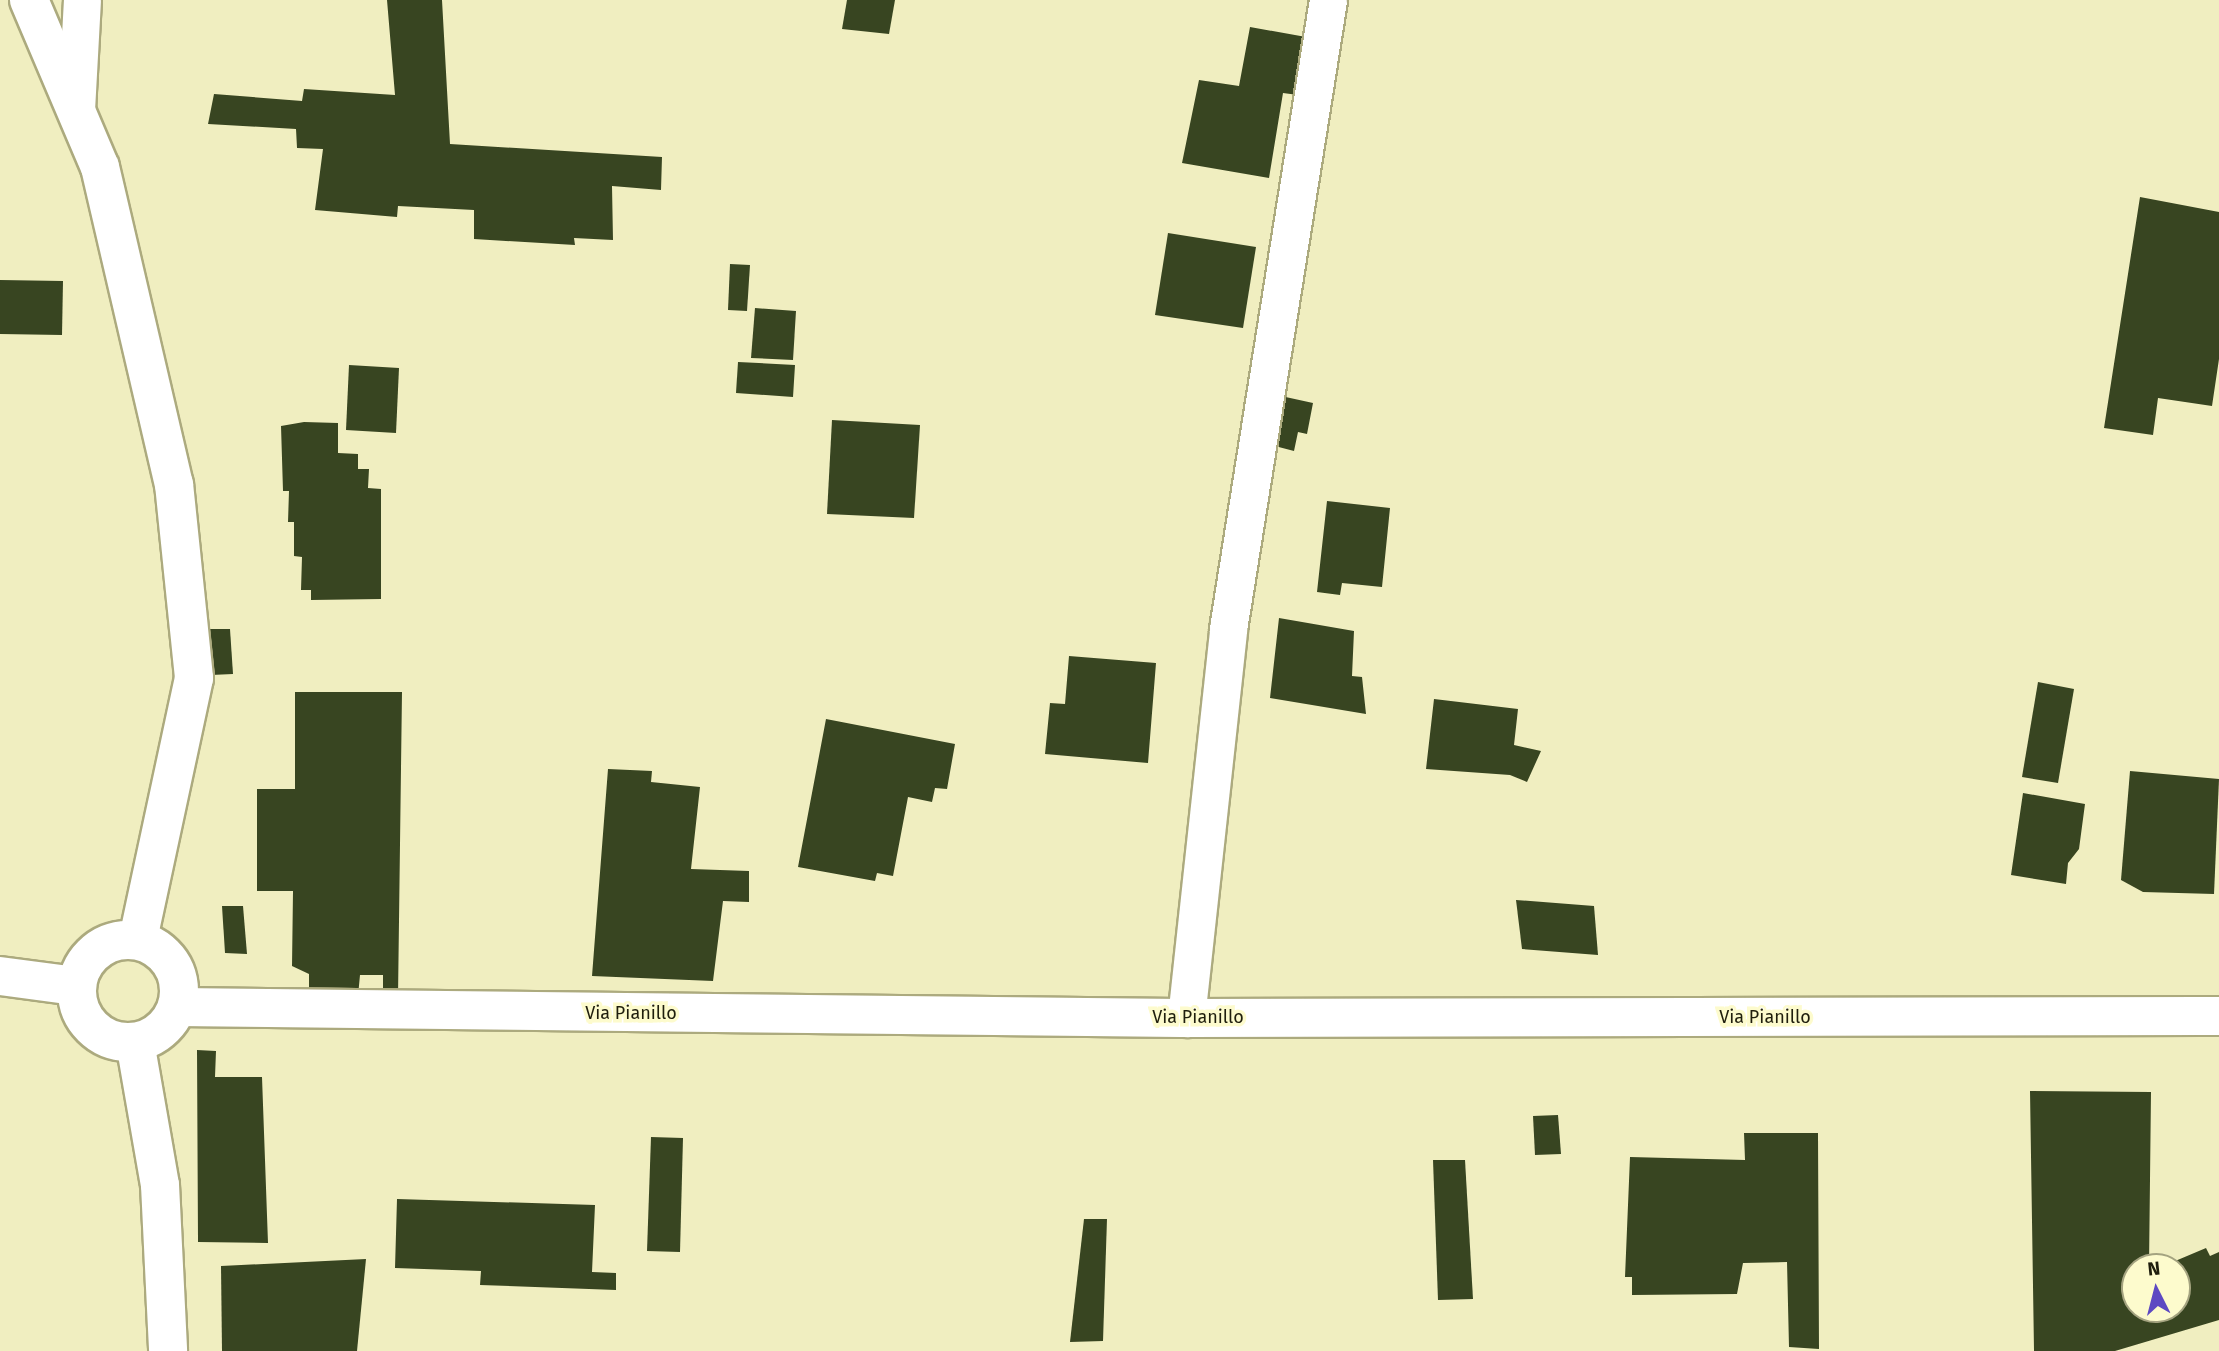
<!DOCTYPE html>
<style>
body{margin:0}
#map{position:relative;width:2219px;height:1351px;overflow:hidden;background:#f0eec0;font-family:"Fira Sans",sans-serif}
div>[style]{position:absolute}
.building>*{inset:0;background:#384521}
.roads{filter:drop-shadow(2px 0 #acaa7e) drop-shadow(-2px 0 #acaa7e) drop-shadow(0 2px #acaa7e) drop-shadow(0 -2px #acaa7e)}
.street>*{height:37px;margin:-18.5px;padding:0 18.5px;transform-origin:18.5px;border-radius:18.5px;background:#fff}
.secondary>*{height:38px;margin:-19px;padding:0 19px;transform-origin:19px;border-radius:19px;background:#fff}
.secondary>.ring{margin:-19px;padding:0;box-sizing:content-box;background:none;border:38px solid #fff;border-radius:50%}
span{translate:-50% -50%;white-space:nowrap;text-align:center;line-height:1.15;-webkit-text-stroke:7px #fdfbcd;paint-order:stroke}
.street-label{font-size:18px;color:#1f1e0d}
.north{position:absolute;left:2121px;top:1253px;width:70px;height:70px;box-sizing:border-box;background:#fdfbcd;border:2px solid #a4a380;border-radius:50%;rotate:354deg;font-size:19px;font-weight:700;line-height:28px;text-align:center;color:#1f1e0d}
.north::after{content:'';display:block;margin:auto;width:24px;height:32px;background:#5d49c2;clip-path:polygon(50% 0,100% 100%,50% 72%,0 100%)}
</style>
<div id="map">
<div class="building">
<div style="clip-path:polygon(387px 0,442px 0,450px 144px,662px 157px,661px 190px,612px 186px,613px 240px,574px 238px,575px 245px,474px 239px,474px 210px,398px 206px,397px 217px,315px 210px,323px 149px,297px 148px,296px 129px,208px 124px,214px 94px,302px 101px,304px 89px,395px 95px)"></div>
<div style="clip-path:polygon(847px 0,895px 0,889px 34px,842px 29px)"></div>
<div style="clip-path:polygon(1250px 27px,1306px 37px,1298px 95px,1283px 93px,1269px 178px,1182px 163px,1199px 80px,1239px 86px)"></div>
<div style="clip-path:polygon(2140px 197px,2219px 212px,2219px 359px,2212px 406px,2158px 398px,2153px 435px,2104px 428px)"></div>
<div style="clip-path:polygon(1168px 233px,1256px 247px,1243px 328px,1155px 315px)"></div>
<div style="clip-path:polygon(730px 264px,750px 265px,747px 311px,728px 310px)"></div>
<div style="clip-path:polygon(0 280px,63px 281px,62px 335px,0 334px)"></div>
<div style="clip-path:polygon(755px 308px,796px 311px,793px 360px,751px 358px)"></div>
<div style="clip-path:polygon(738px 362px,795px 365px,793px 397px,736px 393px)"></div>
<div style="clip-path:polygon(349px 365px,399px 368px,396px 433px,346px 430px)"></div>
<div style="clip-path:polygon(1281px 396px,1313px 403px,1307px 434px,1298px 432px,1294px 451px,1271px 445px)"></div>
<div style="clip-path:polygon(832px 420px,920px 425px,914px 518px,827px 514px)"></div>
<div style="clip-path:polygon(304px 422px,338px 423px,338px 453px,358px 454px,358px 469px,369px 469px,368px 488px,381px 489px,381px 599px,311px 600px,311px 590px,301px 590px,302px 557px,294px 556px,294px 522px,288px 522px,289px 491px,283px 491px,281px 426px)"></div>
<div style="clip-path:polygon(1327px 501px,1390px 508px,1382px 587px,1342px 583px,1340px 595px,1317px 592px)"></div>
<div style="clip-path:polygon(1279px 618px,1354px 631px,1352px 676px,1362px 677px,1366px 714px,1270px 698px)"></div>
<div style="clip-path:polygon(209px 629px,230px 629px,233px 674px,211px 675px)"></div>
<div style="clip-path:polygon(1069px 656px,1156px 663px,1148px 763px,1045px 754px,1050px 703px,1065px 704px)"></div>
<div style="clip-path:polygon(2038px 682px,2074px 689px,2058px 783px,2022px 777px)"></div>
<div style="clip-path:polygon(295px 692px,402px 692px,398px 997px,383px 999px,383px 975px,360px 975px,358px 996px,309px 995px,309px 974px,292px 966px,293px 891px,257px 891px,257px 789px,295px 789px)"></div>
<div style="clip-path:polygon(1434px 699px,1518px 709px,1514px 745px,1541px 751px,1527px 782px,1510px 775px,1426px 769px)"></div>
<div style="clip-path:polygon(826px 719px,955px 744px,947px 789px,935px 788px,932px 802px,908px 797px,893px 876px,877px 873px,875px 881px,798px 867px)"></div>
<div style="clip-path:polygon(608px 769px,652px 771px,651px 782px,700px 787px,691px 869px,749px 871px,749px 902px,723px 901px,713px 981px,592px 976px)"></div>
<div style="clip-path:polygon(2130px 771px,2219px 779px,2214px 894px,2143px 892px,2121px 880px)"></div>
<div style="clip-path:polygon(2023px 793px,2085px 804px,2079px 849px,2068px 863px,2066px 884px,2011px 875px)"></div>
<div style="clip-path:polygon(1516px 900px,1594px 906px,1598px 955px,1522px 949px)"></div>
<div style="clip-path:polygon(222px 906px,243px 906px,247px 954px,225px 953px)"></div>
<div style="clip-path:polygon(197px 1050px,216px 1051px,215px 1077px,262px 1077px,268px 1243px,198px 1242px)"></div>
<div style="clip-path:polygon(2030px 1091px,2151px 1092px,2149px 1267px,2135px 1267px,2135px 1309px,2177px 1309px,2177px 1267px,2161px 1267px,2206px 1248px,2210px 1256px,2219px 1252px,2219px 1320px,2115px 1351px,2034px 1351px)"></div>
<div style="clip-path:polygon(1558px 1115px,1561px 1154px,1535px 1155px,1533px 1116px)"></div>
<div style="clip-path:polygon(1744px 1133px,1818px 1133px,1819px 1349px,1789px 1347px,1787px 1262px,1743px 1263px,1737px 1294px,1632px 1295px,1632px 1277px,1625px 1277px,1630px 1157px,1745px 1160px)"></div>
<div style="clip-path:polygon(651px 1137px,683px 1138px,680px 1252px,647px 1251px)"></div>
<div style="clip-path:polygon(1433px 1160px,1465px 1160px,1473px 1299px,1438px 1300px)"></div>
<div style="clip-path:polygon(397px 1199px,595px 1205px,592px 1272px,616px 1273px,616px 1290px,480px 1285px,481px 1271px,395px 1268px)"></div>
<div style="clip-path:polygon(1084px 1219px,1107px 1219px,1103px 1341px,1070px 1342px)"></div>
<div style="clip-path:polygon(366px 1259px,357px 1351px,222px 1351px,221px 1266px)"></div>
</div>
<div class="roads">
<div class="street">
<div style="left:76px;top:110px;width:110px;rotate:-86.9deg"></div>
<div style="left:1186px;top:1018px;width:391px;rotate:-83.8deg"></div>
<div style="left:1228px;top:629px;width:637px;rotate:-80.97deg"></div>
</div>
<div class="secondary">
<div style="left:29px;top:0;width:181px;rotate:67deg"></div>
<div style="left:100px;top:167px;width:326px;rotate:76.9deg"></div>
<div style="left:174px;top:484px;width:195px;rotate:84.1deg"></div>
<div style="left:194px;top:678px;width:268px;rotate:102.1deg"></div>
<div class="ring" style="left:77px;top:940px;width:64px;height:64px"></div>
<div style="left:0;top:976px;width:77px;rotate:7.5deg"></div>
<div style="left:178px;top:1007px;width:1008px;rotate:0.63deg"></div>
<div style="left:1186px;top:1018px;width:1033px;rotate:-0.11deg"></div>
<div style="left:135px;top:1042px;width:145px;rotate:80.1deg"></div>
<div style="left:160px;top:1185px;width:166px;rotate:87.2deg"></div>
</div>
</div>
<div class="street-label">
<span style="left:631px;top:1013px">Via Pianillo</span>
<span style="left:1198px;top:1017px">Via Pianillo</span>
<span style="left:1765px;top:1017px">Via Pianillo</span>
</div>
<div class="north">N</div>
</div>
